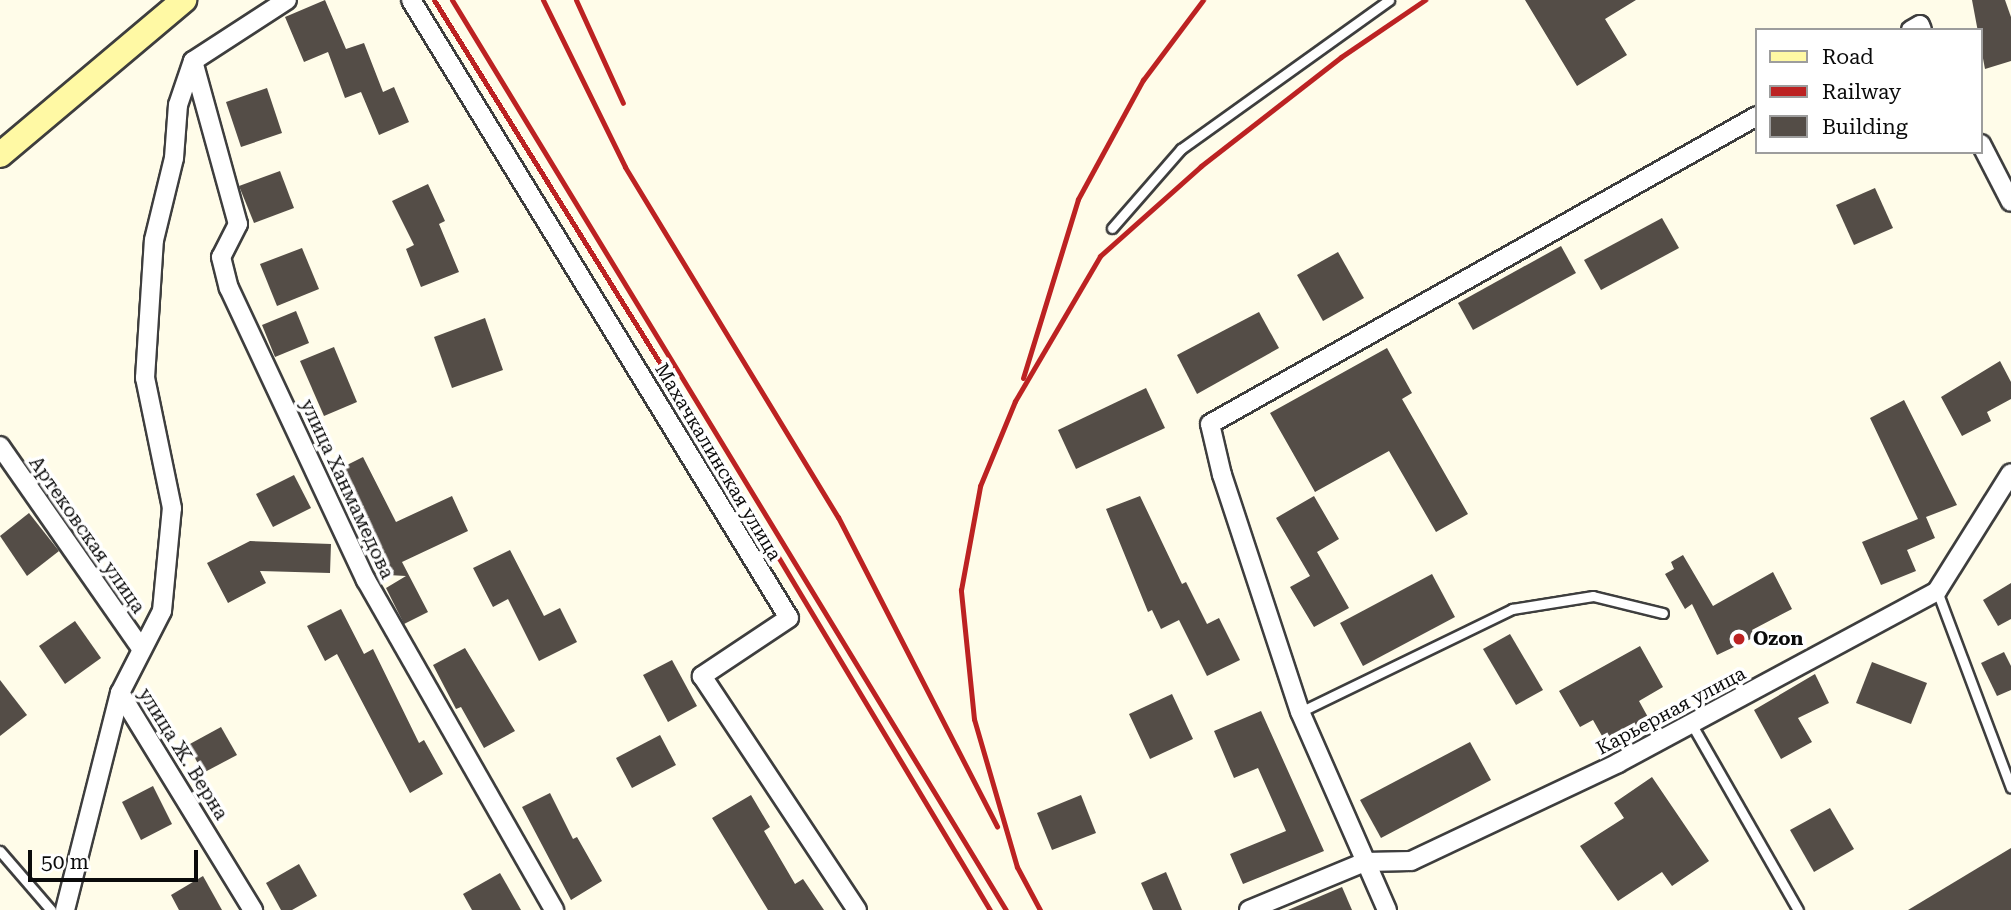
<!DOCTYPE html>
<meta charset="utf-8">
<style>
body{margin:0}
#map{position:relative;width:2011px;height:910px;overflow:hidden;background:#fffce9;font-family:"Roboto Serif",serif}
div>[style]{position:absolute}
.building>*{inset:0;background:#544d47}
.roads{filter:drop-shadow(2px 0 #3e3e3e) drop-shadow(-2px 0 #3e3e3e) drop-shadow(0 2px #3e3e3e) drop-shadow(0 -2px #3e3e3e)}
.lane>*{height:9px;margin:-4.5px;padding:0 4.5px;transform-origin:4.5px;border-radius:4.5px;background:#fff}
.street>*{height:18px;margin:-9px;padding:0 9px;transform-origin:9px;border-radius:9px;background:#fff}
.secondary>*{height:24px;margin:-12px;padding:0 12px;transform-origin:12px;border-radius:12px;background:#fff9a4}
.rail>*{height:5px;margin:-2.5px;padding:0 2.5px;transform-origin:2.5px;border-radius:2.5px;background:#bc2222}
.dots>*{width:19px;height:19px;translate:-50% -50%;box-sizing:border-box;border:4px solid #fff;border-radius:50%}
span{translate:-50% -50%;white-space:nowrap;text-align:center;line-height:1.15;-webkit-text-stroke:7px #fff;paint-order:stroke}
.street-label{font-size:19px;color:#0b0b0b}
.poi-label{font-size:19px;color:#0b0b0b;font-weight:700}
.left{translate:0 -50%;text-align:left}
.legend{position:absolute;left:1755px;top:28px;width:228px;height:126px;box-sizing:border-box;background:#fff;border:2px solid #9d9d9d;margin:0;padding:9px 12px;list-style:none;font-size:21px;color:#0b0b0b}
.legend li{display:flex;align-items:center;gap:14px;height:35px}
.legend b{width:35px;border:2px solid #9d9d9d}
.scale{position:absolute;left:28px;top:850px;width:170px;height:32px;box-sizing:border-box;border:4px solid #0b0b0b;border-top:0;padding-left:9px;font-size:21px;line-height:24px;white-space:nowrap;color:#0b0b0b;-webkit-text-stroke:5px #fff;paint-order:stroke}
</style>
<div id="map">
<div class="building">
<div style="clip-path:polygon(325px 0,346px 49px,364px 43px,383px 92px,394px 87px,409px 122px,379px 135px,361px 92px,345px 98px,328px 52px,304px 62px,285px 17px)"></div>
<div style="clip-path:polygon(1525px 0,1636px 0,1605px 19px,1627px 55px,1577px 86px)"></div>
<div style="clip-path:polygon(1972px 0,2005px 0,2011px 17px,2011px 61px,1985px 69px)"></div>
<div style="clip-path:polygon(267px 88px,282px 133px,241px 147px,226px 102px)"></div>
<div style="clip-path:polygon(280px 171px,294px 208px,254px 223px,239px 186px)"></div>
<div style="clip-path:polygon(428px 184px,445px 221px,439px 224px,459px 272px,421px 287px,406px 249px,414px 245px,392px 201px)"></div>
<div style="clip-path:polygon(1875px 188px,1893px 228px,1854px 245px,1836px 205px)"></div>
<div style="clip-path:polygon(1662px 218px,1679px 248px,1601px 290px,1584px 260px)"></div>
<div style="clip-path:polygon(1561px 246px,1576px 273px,1473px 330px,1458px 303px)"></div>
<div style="clip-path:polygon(302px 248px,319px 289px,277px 306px,260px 264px)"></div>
<div style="clip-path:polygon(1338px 252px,1364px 298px,1323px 321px,1297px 275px)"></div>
<div style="clip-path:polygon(296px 311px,309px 343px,275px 357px,262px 325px)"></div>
<div style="clip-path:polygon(1259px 312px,1279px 348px,1197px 394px,1177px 355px)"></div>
<div style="clip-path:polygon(485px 318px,503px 370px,452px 388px,434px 337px)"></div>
<div style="clip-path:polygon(334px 347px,357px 402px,324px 416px,300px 361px)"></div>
<div style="clip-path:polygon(1387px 348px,1412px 393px,1402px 399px,1468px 514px,1436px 532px,1389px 451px,1315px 492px,1270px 413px)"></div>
<div style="clip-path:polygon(2000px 361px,2011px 382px,2011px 399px,1987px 412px,1991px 421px,1962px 436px,1941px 397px)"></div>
<div style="clip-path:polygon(1146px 388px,1165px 428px,1076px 469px,1058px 430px)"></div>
<div style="clip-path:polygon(1904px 400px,1957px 505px,1926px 517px,1935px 538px,1907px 550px,1916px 571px,1881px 585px,1862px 542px,1918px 519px,1870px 418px)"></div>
<div style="clip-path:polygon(363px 457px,396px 522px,452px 496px,468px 531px,402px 562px,428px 612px,404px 624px,386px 588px,406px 576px,388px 575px,333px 472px)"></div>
<div style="clip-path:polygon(294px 475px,311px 508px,273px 527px,256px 494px)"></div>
<div style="clip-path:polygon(1140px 496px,1182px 584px,1186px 582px,1207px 624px,1219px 618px,1240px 660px,1207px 676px,1179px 620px,1161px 629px,1152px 610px,1148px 612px,1106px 509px)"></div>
<div style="clip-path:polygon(1314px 496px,1339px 539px,1317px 552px,1349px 608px,1314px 627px,1290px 587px,1310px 576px,1276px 518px)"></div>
<div style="clip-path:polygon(29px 513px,59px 551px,27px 576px,0 536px)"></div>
<div style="clip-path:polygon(250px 541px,331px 544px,330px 573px,260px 571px,266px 583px,228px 603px,207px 563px)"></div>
<div style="clip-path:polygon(510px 550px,544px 616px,560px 608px,577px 642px,539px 661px,508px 599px,493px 607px,473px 568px)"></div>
<div style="clip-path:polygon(1683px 555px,1713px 606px,1773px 572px,1792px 609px,1752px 630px,1755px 637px,1717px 655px,1692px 604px,1685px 609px,1665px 574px,1674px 569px,1671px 562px)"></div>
<div style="clip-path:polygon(1432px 574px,1455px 617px,1363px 666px,1340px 623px)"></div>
<div style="clip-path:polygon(2011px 583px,2011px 619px,1998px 626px,1983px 600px)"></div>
<div style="clip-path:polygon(341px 609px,364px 654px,373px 649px,419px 743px,424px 740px,443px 774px,410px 793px,337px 654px,325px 661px,307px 626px)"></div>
<div style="clip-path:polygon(75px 621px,101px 658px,65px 684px,39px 646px)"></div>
<div style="clip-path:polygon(1510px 634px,1543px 690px,1516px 705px,1483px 649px)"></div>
<div style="clip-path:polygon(1640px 646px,1663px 687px,1639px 701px,1649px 719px,1606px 743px,1593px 720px,1580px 727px,1559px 691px)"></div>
<div style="clip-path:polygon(465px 648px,515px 731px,484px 748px,461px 707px,456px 709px,433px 665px)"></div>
<div style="clip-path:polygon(2004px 652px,2011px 666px,2011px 690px,1997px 696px,1981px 663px)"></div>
<div style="clip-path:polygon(672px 660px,697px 706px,668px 722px,643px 675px)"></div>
<div style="clip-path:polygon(1872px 662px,1927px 683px,1911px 724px,1856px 703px)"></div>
<div style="clip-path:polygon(1815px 674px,1829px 703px,1798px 718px,1812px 742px,1781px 759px,1754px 710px)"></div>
<div style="clip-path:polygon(0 680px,27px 715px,0 736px)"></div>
<div style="clip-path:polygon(1172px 694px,1193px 739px,1150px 759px,1129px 714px)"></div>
<div style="clip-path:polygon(1261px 711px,1324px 851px,1243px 884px,1230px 854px,1286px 831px,1258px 768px,1234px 778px,1214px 731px)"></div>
<div style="clip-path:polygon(221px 727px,237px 755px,203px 773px,188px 745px)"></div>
<div style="clip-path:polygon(660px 735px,676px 765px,632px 788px,616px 758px)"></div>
<div style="clip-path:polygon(1470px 742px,1491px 780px,1381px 838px,1360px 800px)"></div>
<div style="clip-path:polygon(1652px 777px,1709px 861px,1672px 886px,1662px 872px,1618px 901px,1580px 846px,1624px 818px,1614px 803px)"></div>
<div style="clip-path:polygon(153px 786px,172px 824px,141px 840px,122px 802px)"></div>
<div style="clip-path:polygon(550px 793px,573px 839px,577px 837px,602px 881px,571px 900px,522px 807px)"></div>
<div style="clip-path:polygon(751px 795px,770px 827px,764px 831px,795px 884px,803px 879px,824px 910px,768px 910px,712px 818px)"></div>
<div style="clip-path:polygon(1081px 795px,1096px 833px,1052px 850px,1037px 813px)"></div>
<div style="clip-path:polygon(1830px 808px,1854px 849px,1814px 872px,1790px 830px)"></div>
<div style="clip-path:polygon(2011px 848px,2011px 910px,1908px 910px)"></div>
<div style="clip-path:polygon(299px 864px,317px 896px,292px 910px,281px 910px,266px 883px)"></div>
<div style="clip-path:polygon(1166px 872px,1182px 910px,1153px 910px,1141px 883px)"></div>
<div style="clip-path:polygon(500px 873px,521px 910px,472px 910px,463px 894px)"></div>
<div style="clip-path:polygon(203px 876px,222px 910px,179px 910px,171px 895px)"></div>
<div style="clip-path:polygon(1342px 887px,1352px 910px,1288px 910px)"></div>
</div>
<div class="roads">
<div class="lane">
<div style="left:1112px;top:228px;width:105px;rotate:-48.9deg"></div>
<div style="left:1181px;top:149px;width:256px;rotate:-35.6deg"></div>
<div style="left:1937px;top:591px;width:210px;rotate:69.4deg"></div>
<div style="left:1300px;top:712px;width:236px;rotate:-25.9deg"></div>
<div style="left:1512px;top:609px;width:82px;rotate:-9.1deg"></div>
<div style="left:1593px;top:596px;width:72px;rotate:13.7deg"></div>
<div style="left:1692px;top:725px;width:213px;rotate:60.2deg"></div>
<div style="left:0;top:851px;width:78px;rotate:49.2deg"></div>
</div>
<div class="street">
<div style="left:411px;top:0;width:724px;rotate:58.55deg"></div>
<div style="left:789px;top:618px;width:105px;rotate:146.3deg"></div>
<div style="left:702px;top:676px;width:281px;rotate:56.5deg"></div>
<div style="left:1911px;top:30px;width:10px;rotate:-29deg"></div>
<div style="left:1920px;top:25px;width:5px;rotate:68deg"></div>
<div style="left:193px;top:61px;width:169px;rotate:74.6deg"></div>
<div style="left:238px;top:224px;width:37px;rotate:117deg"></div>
<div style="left:221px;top:257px;width:32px;rotate:76deg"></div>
<div style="left:229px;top:288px;width:323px;rotate:64.9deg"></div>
<div style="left:366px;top:580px;width:380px;rotate:60.3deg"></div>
<div style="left:1981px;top:144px;width:65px;rotate:62.7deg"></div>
<div style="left:0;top:446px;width:245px;rotate:55.1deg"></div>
<div style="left:120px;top:693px;width:255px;rotate:58.5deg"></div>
<div style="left:65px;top:910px;width:224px;rotate:-75.8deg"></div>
<div style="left:120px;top:693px;width:92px;rotate:-62.9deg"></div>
<div style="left:162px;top:611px;width:103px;rotate:-84.5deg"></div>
<div style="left:172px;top:508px;width:133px;rotate:-101.7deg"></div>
<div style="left:145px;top:378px;width:138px;rotate:-86.3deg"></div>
<div style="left:154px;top:240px;width:84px;rotate:-76.3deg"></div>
<div style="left:174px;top:158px;width:53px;rotate:-85.7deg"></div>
<div style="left:178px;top:105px;width:46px;rotate:-71.2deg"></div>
<div style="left:193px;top:61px;width:112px;rotate:-33deg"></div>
<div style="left:1249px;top:910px;width:126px;rotate:-22.5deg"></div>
<div style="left:1365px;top:862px;width:46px;rotate:-1.2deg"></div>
<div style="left:1411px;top:861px;width:229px;rotate:-25.3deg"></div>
<div style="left:1618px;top:763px;width:362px;rotate:-28.3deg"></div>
<div style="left:1937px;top:591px;width:139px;rotate:-57.9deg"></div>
<div style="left:1387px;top:910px;width:216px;rotate:-113.7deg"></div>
<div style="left:1300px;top:712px;width:250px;rotate:-108.2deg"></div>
<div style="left:1222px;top:475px;width:52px;rotate:-103.2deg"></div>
<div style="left:1210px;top:424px;width:628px;rotate:-29.38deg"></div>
</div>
<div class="secondary">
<div style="left:0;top:155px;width:241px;rotate:-40.1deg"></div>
</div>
</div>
<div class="rail">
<div style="left:434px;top:0;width:518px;rotate:58.09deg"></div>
<div style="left:708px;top:440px;width:548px;rotate:59.04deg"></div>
<div style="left:452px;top:0;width:1065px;rotate:58.67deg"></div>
<div style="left:543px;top:0;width:186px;rotate:63.8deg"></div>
<div style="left:625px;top:167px;width:410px;rotate:58.7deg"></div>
<div style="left:838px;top:517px;width:348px;rotate:62.8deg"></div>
<div style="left:576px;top:0;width:113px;rotate:65.5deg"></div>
<div style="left:1023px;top:378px;width:187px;rotate:-72.9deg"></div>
<div style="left:1078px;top:199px;width:136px;rotate:-61.4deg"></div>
<div style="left:1143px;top:80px;width:100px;rotate:-53.1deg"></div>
<div style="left:1040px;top:910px;width:49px;rotate:-118.1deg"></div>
<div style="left:1017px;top:867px;width:154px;rotate:-106.2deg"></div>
<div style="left:974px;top:719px;width:130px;rotate:-95.8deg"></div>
<div style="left:961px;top:590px;width:106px;rotate:-79.6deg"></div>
<div style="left:980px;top:486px;width:92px;rotate:-67.6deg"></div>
<div style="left:1015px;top:401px;width:168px;rotate:-59.6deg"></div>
<div style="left:1100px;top:256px;width:135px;rotate:-41.7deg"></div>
<div style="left:1201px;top:166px;width:177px;rotate:-37.9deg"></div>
<div style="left:1341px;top:57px;width:102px;rotate:-34.2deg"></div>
</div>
<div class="dots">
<div style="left:1739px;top:639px;background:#bc2222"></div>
</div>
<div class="street-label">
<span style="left:718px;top:462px;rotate:59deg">Махачкалинская улица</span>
<span style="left:347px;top:489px;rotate:65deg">улица Ханмамедова</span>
<span style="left:87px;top:535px;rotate:55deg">Артековская улица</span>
<span style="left:1671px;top:711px;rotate:-28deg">Карьерная улица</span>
<span style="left:183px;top:754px;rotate:58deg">улица Ж. Верна</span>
</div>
<div class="poi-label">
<span class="left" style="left:1753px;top:639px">Ozon</span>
</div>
<ul class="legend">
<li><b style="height:9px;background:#fff9a4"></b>Road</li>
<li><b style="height:9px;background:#bc2222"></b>Railway</li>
<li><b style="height:19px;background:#544d47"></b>Building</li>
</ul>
<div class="scale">50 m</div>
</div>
